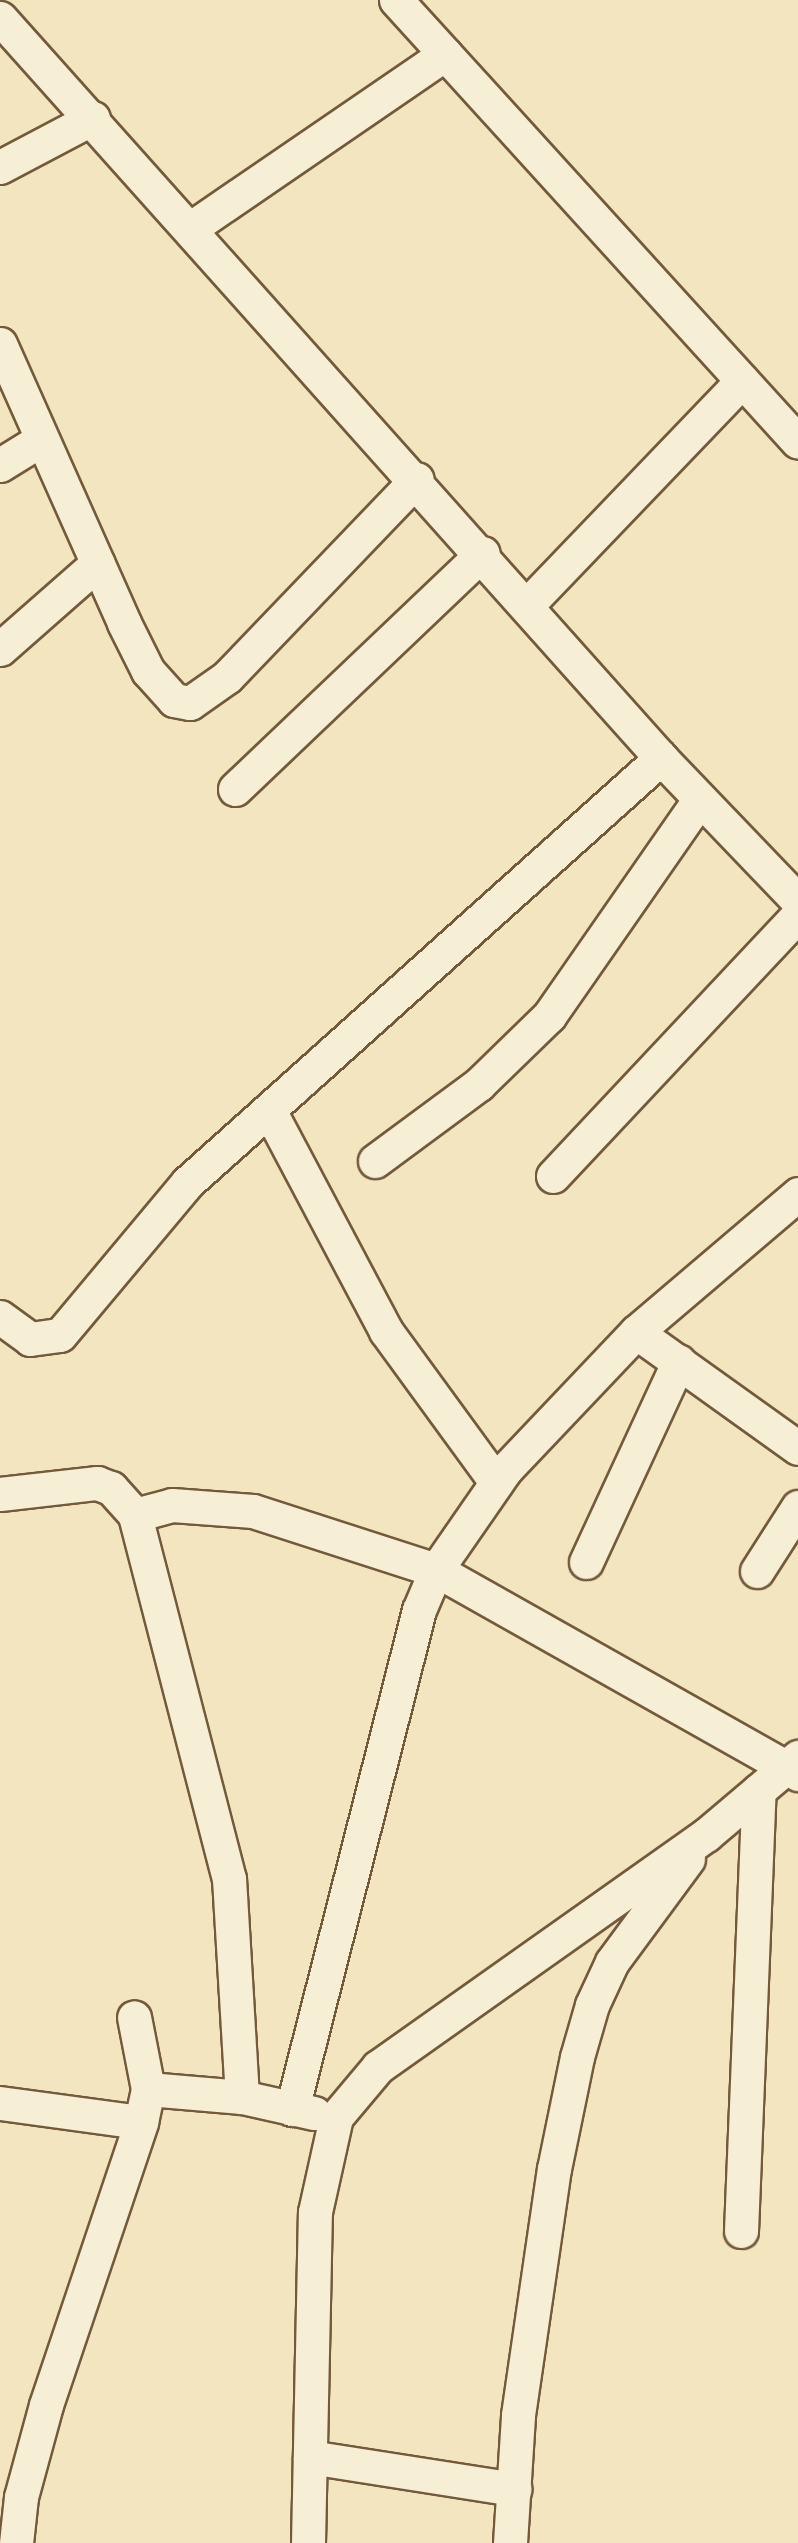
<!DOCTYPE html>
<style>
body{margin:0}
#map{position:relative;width:798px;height:2543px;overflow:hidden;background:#f3e5c0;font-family:"IM FELL Great Primer",serif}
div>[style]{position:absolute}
.roads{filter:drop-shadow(2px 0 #735a3b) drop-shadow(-2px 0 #735a3b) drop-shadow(0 2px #735a3b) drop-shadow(0 -2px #735a3b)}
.street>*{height:33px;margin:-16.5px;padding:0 16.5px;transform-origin:16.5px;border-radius:16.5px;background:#f7eed6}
.secondary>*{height:33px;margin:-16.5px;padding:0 16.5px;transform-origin:16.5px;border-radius:16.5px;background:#f7eed6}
span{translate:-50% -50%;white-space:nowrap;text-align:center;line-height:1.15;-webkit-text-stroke:4.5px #f7eed6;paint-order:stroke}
</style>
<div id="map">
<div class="roads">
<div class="street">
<div style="left:0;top:18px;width:992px;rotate:48.23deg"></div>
<div style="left:661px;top:758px;width:198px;rotate:46.2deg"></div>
<div style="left:0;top:167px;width:105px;rotate:-27.8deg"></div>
<div style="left:191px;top:228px;width:308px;rotate:-34.4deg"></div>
<div style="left:0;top:344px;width:305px;rotate:66deg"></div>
<div style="left:124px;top:623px;width:54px;rotate:63.4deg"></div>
<div style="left:148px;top:671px;width:39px;rotate:48deg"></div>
<div style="left:174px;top:700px;width:16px;rotate:11deg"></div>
<div style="left:190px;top:703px;width:45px;rotate:-35.1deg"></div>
<div style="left:227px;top:677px;width:274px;rotate:-46.2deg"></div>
<div style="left:0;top:465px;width:49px;rotate:-31.8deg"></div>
<div style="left:529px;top:603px;width:308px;rotate:-46.2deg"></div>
<div style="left:0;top:649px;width:130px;rotate:-41.3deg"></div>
<div style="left:235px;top:789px;width:342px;rotate:-43.6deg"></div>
<div style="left:269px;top:1110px;width:250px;rotate:62.1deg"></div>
<div style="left:386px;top:1331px;width:187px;rotate:53.9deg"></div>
<div style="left:375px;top:1161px;width:129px;rotate:-36.5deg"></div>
<div style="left:479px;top:1084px;width:98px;rotate:-44.2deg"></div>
<div style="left:549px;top:1016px;width:264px;rotate:-55.2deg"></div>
<div style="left:553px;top:1176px;width:358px;rotate:-46.8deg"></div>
<div style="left:0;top:1317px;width:37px;rotate:36deg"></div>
<div style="left:30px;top:1339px;width:30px;rotate:-8deg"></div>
<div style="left:60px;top:1335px;width:198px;rotate:-50.1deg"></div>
<div style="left:187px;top:1183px;width:637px;rotate:-41.88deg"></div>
<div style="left:636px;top:1332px;width:213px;rotate:-40.4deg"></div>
<div style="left:798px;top:1448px;width:199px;rotate:-144.4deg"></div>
<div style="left:636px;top:1332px;width:189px;rotate:133.5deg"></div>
<div style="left:506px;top:1469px;width:123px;rotate:124.7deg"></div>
<div style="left:436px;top:1570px;width:416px;rotate:29.4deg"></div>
<div style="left:0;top:1494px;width:98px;rotate:-6.5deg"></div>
<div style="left:97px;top:1483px;width:15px;rotate:20deg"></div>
<div style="left:111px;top:1488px;width:36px;rotate:48deg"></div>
<div style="left:586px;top:1562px;width:221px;rotate:-65.2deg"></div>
<div style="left:757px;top:1571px;width:76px;rotate:-57.4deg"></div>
<div style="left:148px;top:2089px;width:94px;rotate:4.9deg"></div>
<div style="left:242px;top:2097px;width:74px;rotate:12.5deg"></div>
<div style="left:242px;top:2097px;width:218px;rotate:-93.4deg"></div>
<div style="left:229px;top:1879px;width:376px;rotate:-104.5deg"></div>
<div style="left:135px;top:1515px;width:38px;rotate:-15deg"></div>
<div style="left:172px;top:1505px;width:81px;rotate:4.2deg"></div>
<div style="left:253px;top:1511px;width:192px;rotate:17.9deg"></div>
<div style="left:436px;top:1570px;width:43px;rotate:113deg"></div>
<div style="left:419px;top:1610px;width:515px;rotate:104.28deg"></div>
<div style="left:0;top:2103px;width:142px;rotate:7.7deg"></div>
<div style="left:741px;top:2231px;width:441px;rotate:-87.7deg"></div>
<div style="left:310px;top:2457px;width:207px;rotate:8.9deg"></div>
<div style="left:16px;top:2543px;width:46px;rotate:-83.8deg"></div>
<div style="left:21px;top:2497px;width:95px;rotate:-74.8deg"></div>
<div style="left:46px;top:2405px;width:299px;rotate:-71.4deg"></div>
<div style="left:141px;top:2122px;width:34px;rotate:-78deg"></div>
<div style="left:148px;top:2089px;width:73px;rotate:-101deg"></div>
<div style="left:308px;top:2543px;width:331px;rotate:-88.8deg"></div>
<div style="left:315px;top:2212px;width:97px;rotate:-77.5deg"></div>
<div style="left:336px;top:2117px;width:65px;rotate:-50deg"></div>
<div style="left:378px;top:2067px;width:402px;rotate:-35.3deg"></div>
<div style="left:706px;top:1835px;width:121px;rotate:-40.3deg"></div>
<div style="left:510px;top:2543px;width:128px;rotate:-86.4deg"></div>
<div style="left:518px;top:2415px;width:249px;rotate:-81.7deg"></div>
<div style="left:554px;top:2169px;width:114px;rotate:-78.4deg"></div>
<div style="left:577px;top:2057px;width:54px;rotate:-73.9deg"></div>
<div style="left:592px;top:2005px;width:47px;rotate:-65.1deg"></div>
<div style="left:612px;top:1962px;width:128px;rotate:-53.6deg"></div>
</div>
<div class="secondary">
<div style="left:396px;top:0;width:597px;rotate:47.71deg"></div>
</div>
</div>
</div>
